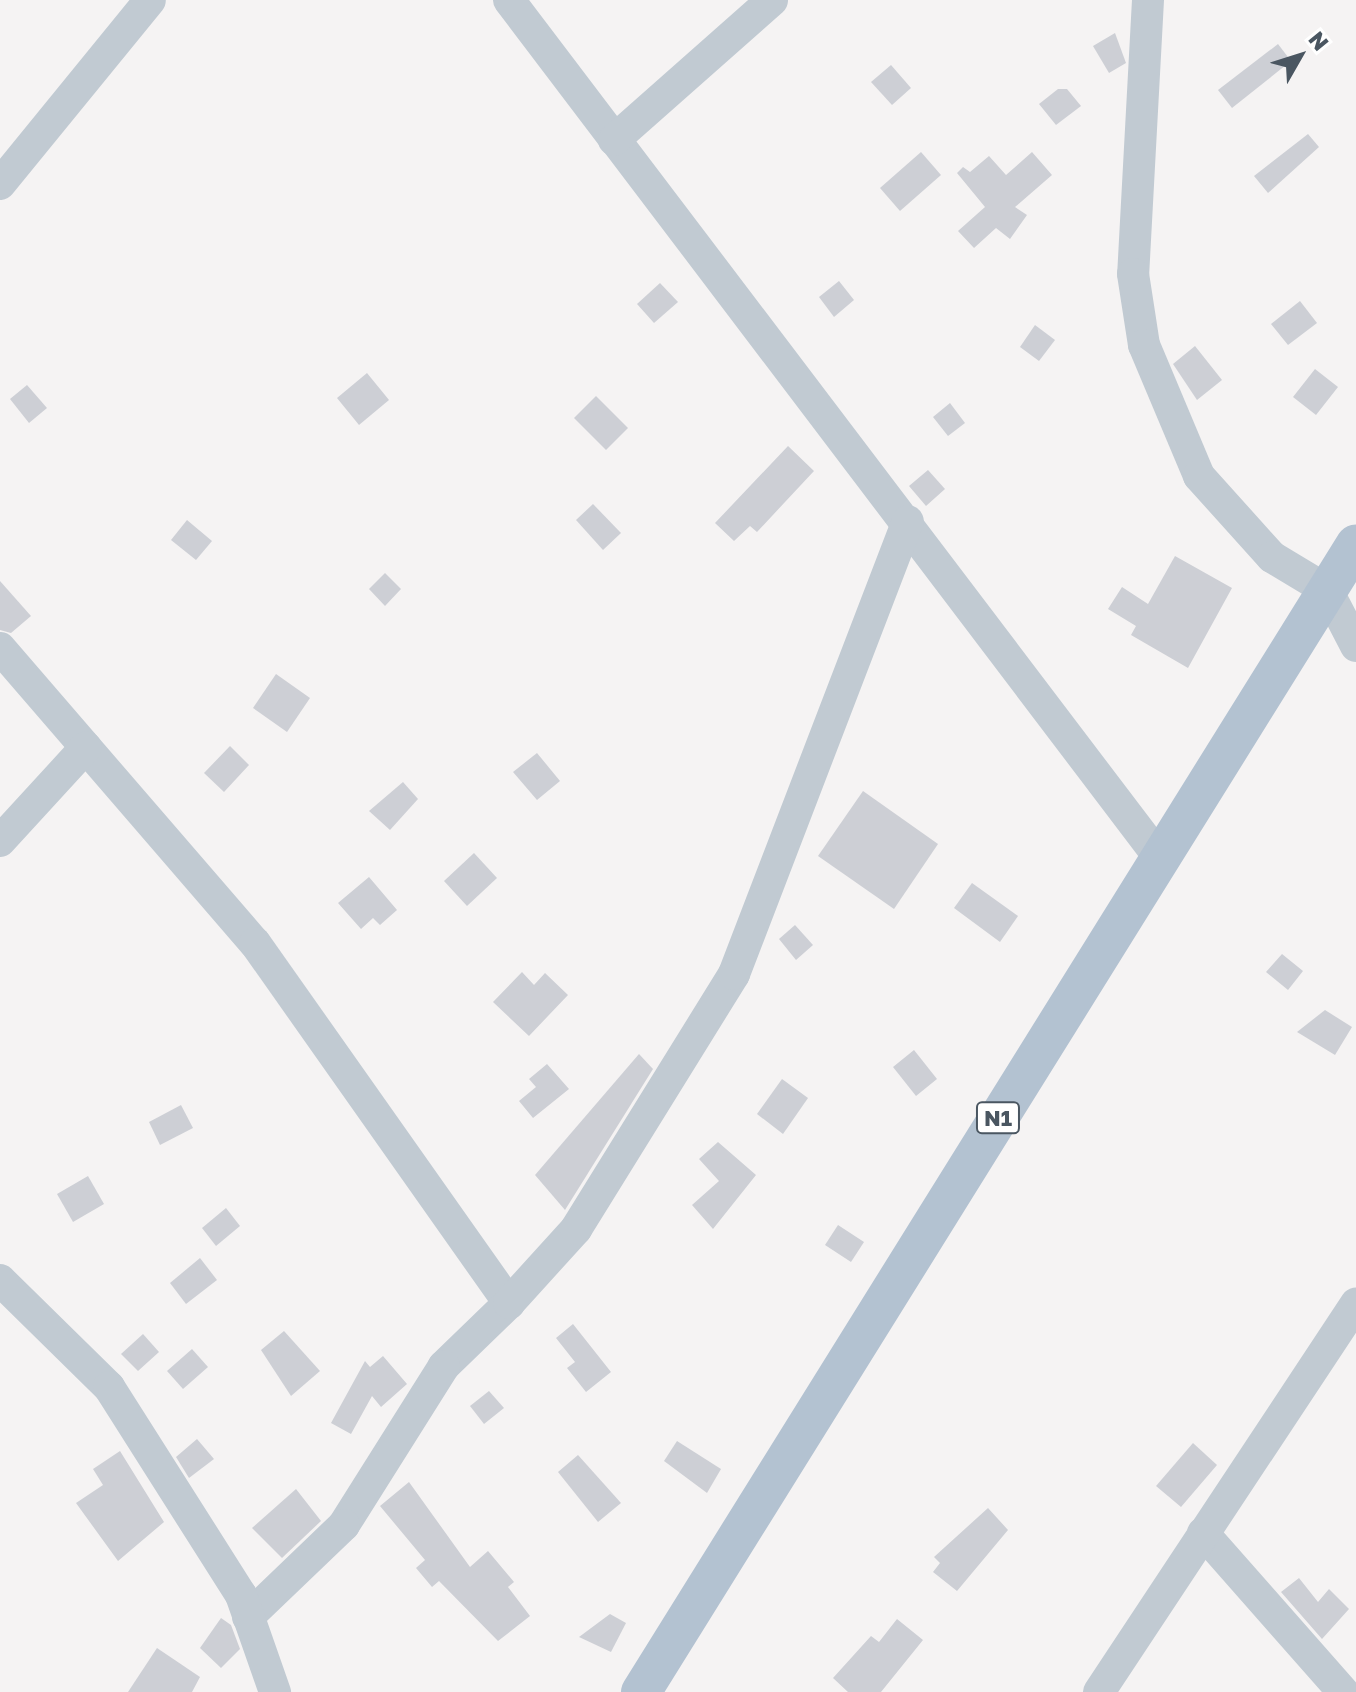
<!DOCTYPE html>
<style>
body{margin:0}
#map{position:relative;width:1356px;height:1692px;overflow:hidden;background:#f5f3f3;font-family:"Golos Text",sans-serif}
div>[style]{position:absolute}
.building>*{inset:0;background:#cdcfd5}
.minor>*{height:32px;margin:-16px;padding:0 16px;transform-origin:16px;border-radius:16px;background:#c1cad2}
.major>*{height:40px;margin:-20px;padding:0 20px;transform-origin:20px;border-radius:20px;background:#b3c2d1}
span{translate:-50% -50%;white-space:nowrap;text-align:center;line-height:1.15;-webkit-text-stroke:6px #fff;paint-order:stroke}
.shield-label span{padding:2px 6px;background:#fff;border:2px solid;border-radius:6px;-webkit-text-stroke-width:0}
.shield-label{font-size:22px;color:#4a5661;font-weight:700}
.north{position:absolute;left:1260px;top:16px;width:80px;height:80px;-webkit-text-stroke:6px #fff;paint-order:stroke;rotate:51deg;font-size:22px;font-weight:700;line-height:32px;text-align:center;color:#4a5661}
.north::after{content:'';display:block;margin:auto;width:28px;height:36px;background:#4a5661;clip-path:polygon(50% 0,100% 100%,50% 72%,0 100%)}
</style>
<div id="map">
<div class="building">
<div style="clip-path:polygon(1115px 33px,1126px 63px,1109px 73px,1093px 46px)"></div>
<div style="clip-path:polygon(1278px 44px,1291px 61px,1232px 108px,1218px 90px)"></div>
<div style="clip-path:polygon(891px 65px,911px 88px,892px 105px,871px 82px)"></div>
<div style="clip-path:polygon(1058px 89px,1067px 89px,1081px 106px,1056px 125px,1039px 104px)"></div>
<div style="clip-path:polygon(1308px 134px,1319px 147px,1268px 193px,1254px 176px)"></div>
<div style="clip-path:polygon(921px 152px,941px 175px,900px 211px,880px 188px)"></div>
<div style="clip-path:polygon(1032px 152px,1052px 175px,1015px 207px,1027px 215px,1010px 239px,996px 228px,974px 248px,958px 231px,985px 207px,957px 173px,963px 167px,970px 172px,989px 156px,1006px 175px)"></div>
<div style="clip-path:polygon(839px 281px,854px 300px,834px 317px,819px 297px)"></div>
<div style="clip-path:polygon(660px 283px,678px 302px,654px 323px,637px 304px)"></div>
<div style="clip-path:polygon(1300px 301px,1317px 323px,1288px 345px,1271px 324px)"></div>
<div style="clip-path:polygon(1035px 325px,1055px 340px,1039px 361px,1020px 347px)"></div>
<div style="clip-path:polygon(1195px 346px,1222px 380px,1197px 400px,1173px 364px)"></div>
<div style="clip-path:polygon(1315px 369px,1338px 387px,1316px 415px,1293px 397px)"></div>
<div style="clip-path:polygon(367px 373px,389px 400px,359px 425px,337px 398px)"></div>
<div style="clip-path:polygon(27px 385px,47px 408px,29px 423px,10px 399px)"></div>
<div style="clip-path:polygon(596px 396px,628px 428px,606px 450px,574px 418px)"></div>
<div style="clip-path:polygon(950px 403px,965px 423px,948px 436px,933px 417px)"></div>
<div style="clip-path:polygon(788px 446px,814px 471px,757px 532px,750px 526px,734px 541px,715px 523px)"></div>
<div style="clip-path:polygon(928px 470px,945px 489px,926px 506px,909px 486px)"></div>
<div style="clip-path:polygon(593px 504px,621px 533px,603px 550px,576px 520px)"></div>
<div style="clip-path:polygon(187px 520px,212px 541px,196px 560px,171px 540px)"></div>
<div style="clip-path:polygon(1175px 556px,1232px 588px,1188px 668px,1131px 635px,1136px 626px,1108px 609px,1122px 587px,1148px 604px)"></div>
<div style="clip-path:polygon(385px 573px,401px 589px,385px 606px,369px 589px)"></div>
<div style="clip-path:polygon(0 581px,31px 616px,11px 633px,0 630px)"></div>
<div style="clip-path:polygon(276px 674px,310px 698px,287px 732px,253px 708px)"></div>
<div style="clip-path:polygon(230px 746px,249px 765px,224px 792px,204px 773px)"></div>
<div style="clip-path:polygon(537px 753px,560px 781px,537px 800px,513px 772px)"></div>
<div style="clip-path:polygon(403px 782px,418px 799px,390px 830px,369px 811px)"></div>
<div style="clip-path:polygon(863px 791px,938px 844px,894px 909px,818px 856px)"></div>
<div style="clip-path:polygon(474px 853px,497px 878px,467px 906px,444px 881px)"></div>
<div style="clip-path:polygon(369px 877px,397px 910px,380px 925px,373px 918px,361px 929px,338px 903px)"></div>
<div style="clip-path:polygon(972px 883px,1018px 916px,1000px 942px,954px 908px)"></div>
<div style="clip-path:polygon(795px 925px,813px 945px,796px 960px,779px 939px)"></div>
<div style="clip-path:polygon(1282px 954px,1303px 971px,1288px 990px,1266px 972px)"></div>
<div style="clip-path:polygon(522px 972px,534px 985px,545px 973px,568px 995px,529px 1036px,493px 1002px)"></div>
<div style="clip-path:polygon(1325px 1010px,1352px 1027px,1335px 1055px,1297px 1032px)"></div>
<div style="clip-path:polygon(914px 1050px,937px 1079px,916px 1096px,893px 1067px)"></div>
<div style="clip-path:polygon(639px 1054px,653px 1069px,565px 1210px,535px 1175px)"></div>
<div style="clip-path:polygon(547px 1064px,569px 1089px,533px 1118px,519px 1101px,536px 1087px,529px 1079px)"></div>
<div style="clip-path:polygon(782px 1079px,808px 1098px,783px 1134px,757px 1114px)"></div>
<div style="clip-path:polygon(181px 1105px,193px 1128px,160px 1145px,149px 1122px)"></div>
<div style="clip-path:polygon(718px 1142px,756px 1175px,713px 1229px,692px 1205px,719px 1181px,699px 1159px)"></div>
<div style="clip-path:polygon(88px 1176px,104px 1204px,73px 1222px,57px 1194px)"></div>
<div style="clip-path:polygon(226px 1208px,240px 1226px,216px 1246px,202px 1228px)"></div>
<div style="clip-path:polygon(838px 1225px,864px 1242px,851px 1262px,825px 1245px)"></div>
<div style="clip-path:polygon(200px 1258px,217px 1280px,186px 1304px,170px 1283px)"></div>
<div style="clip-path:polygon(573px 1324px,611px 1372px,586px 1392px,567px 1368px,575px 1362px,556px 1338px)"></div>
<div style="clip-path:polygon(284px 1331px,320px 1371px,291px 1396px,261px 1350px)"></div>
<div style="clip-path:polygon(143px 1334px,159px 1352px,138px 1371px,121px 1354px)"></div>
<div style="clip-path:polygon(192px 1349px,208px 1367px,183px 1389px,167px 1371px)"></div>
<div style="clip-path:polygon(383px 1356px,407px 1384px,381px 1407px,372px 1396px,351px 1434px,331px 1423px,365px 1361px,370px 1367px)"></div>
<div style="clip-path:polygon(489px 1391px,504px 1408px,484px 1424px,470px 1406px)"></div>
<div style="clip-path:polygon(197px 1439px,214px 1459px,189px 1478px,176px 1457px)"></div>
<div style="clip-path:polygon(677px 1441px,721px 1469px,707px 1493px,664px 1461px)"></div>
<div style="clip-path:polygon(1193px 1443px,1217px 1465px,1181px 1507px,1156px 1486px)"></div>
<div style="clip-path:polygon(120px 1451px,164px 1522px,118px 1561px,76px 1503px,103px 1485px,93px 1469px)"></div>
<div style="clip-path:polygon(578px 1455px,621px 1503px,598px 1522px,558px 1472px)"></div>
<div style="clip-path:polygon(409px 1482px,470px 1567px,488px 1551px,514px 1582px,508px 1587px,530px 1616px,498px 1641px,439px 1581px,432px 1587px,416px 1568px,425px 1560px,380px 1506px)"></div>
<div style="clip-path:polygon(296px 1489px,321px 1521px,282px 1558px,252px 1528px)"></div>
<div style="clip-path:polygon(988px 1508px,1008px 1530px,957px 1591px,933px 1572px,940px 1563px,934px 1557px)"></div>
<div style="clip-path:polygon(1299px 1578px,1318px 1602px,1329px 1589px,1349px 1609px,1322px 1639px,1281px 1592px)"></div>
<div style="clip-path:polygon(610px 1614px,626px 1623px,611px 1652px,579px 1637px)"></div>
<div style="clip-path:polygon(221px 1618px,231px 1625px,240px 1649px,221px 1668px,200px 1648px)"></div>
<div style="clip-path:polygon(897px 1619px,923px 1640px,881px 1692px,848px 1692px,833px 1678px,871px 1636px,879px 1642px)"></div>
<div style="clip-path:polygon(157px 1648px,200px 1677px,192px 1692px,128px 1692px)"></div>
</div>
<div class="minor">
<div style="left:509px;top:0;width:1076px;rotate:52.82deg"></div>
<div style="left:1148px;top:0;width:274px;rotate:93.1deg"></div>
<div style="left:1133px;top:274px;width:72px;rotate:81.2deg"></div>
<div style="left:1144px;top:345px;width:142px;rotate:67.2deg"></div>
<div style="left:1199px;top:476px;width:109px;rotate:48deg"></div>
<div style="left:1272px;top:557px;width:64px;rotate:31deg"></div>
<div style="left:1327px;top:590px;width:63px;rotate:62.6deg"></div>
<div style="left:614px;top:140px;width:211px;rotate:-41.5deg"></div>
<div style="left:0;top:184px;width:237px;rotate:-50.8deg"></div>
<div style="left:0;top:648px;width:390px;rotate:49.2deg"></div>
<div style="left:255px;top:943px;width:441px;rotate:54.8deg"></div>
<div style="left:509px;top:1303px;width:91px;rotate:135.9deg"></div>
<div style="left:444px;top:1366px;width:188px;rotate:122.2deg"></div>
<div style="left:344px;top:1525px;width:133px;rotate:136.2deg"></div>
<div style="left:0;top:841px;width:127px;rotate:-47.5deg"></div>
<div style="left:0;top:1280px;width:153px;rotate:44.5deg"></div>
<div style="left:109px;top:1387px;width:246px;rotate:57.6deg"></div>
<div style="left:241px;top:1595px;width:103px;rotate:70.7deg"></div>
<div style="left:509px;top:1303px;width:100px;rotate:-47.8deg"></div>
<div style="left:576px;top:1229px;width:300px;rotate:-58.2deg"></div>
<div style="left:734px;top:974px;width:485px;rotate:-69deg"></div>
<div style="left:1203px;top:1533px;width:212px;rotate:48.6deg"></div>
<div style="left:1099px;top:1692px;width:466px;rotate:-56.5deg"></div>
</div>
<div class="major">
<div style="left:641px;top:1692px;width:1352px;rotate:-58.08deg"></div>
</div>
<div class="shield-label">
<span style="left:998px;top:1118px">N1</span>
</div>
<div class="north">N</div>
</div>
